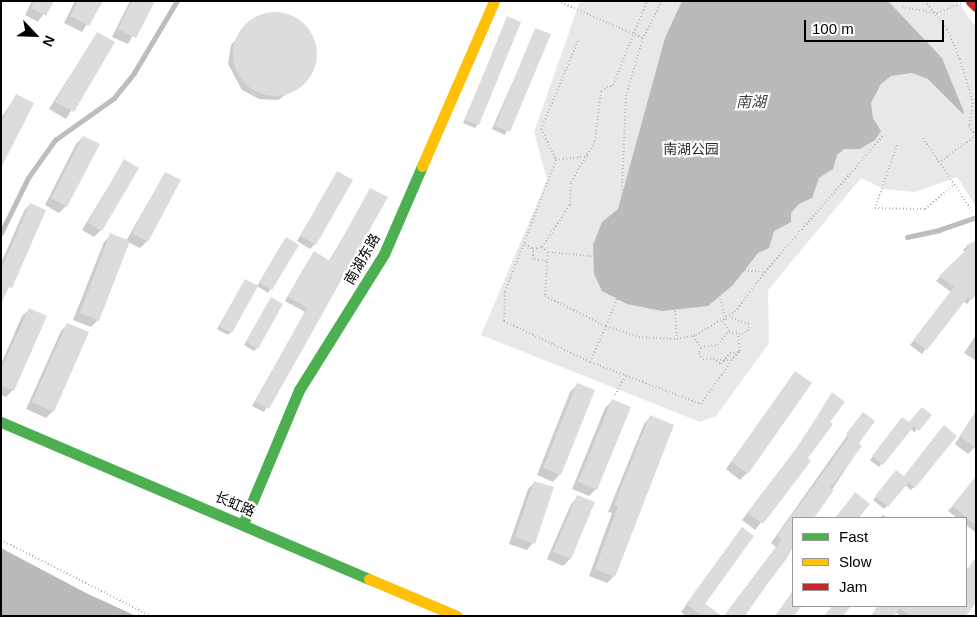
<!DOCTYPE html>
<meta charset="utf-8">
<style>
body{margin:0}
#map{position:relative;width:977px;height:617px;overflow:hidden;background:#fff;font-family:Arial,"Noto Sans SC",sans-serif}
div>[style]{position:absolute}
.green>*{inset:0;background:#e8e8e8}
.water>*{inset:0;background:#bababa}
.shadow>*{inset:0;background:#0003}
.building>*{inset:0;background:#dcdcdc}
.round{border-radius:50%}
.path>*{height:2px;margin-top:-1px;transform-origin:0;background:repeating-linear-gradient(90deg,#b8b8b8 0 1px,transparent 0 3.5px)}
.lane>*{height:4.5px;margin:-2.25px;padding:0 2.25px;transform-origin:2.25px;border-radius:2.25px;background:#bdbdbd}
.fast>*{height:11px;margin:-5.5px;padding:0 5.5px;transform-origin:5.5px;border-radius:5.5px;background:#4caf50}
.slow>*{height:11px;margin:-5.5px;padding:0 5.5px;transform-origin:5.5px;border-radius:5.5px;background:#ffc107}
.jam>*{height:11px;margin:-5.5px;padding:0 5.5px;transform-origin:5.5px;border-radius:5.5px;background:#c62828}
span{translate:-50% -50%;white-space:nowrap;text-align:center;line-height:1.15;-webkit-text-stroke:4.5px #fff;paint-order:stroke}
.park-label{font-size:14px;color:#2d2d2d}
.street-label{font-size:14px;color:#000}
.water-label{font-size:15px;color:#3e3e3e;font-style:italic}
.frame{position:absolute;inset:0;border:2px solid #000;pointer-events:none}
.legend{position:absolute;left:792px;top:517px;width:175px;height:90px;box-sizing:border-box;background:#fff;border:1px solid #999;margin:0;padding:6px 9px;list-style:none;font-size:15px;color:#000}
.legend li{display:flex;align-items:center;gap:10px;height:25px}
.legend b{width:25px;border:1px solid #999}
.north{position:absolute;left:10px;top:10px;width:50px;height:50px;-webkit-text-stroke:4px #fff;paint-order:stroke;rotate:114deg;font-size:14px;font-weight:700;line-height:20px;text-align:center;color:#000}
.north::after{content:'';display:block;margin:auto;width:18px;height:22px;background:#000;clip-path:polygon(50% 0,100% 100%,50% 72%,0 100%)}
.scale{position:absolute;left:804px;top:20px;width:140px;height:22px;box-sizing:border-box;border:2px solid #000;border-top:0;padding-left:6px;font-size:15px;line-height:18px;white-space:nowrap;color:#000;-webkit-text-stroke:4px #fff;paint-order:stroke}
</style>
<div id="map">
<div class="green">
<div style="clip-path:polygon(580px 1px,957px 1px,976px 27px,976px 206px,957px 177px,915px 192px,884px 189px,861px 178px,768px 290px,769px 343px,716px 416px,700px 422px,481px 335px,547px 180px,534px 132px)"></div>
</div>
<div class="water">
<div style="clip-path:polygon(682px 1px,888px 1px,942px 58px,964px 112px,963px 114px,928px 79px,912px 73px,891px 76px,881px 84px,871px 103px,873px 118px,881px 131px,875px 140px,860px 149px,844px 149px,837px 155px,833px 169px,819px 178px,812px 198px,799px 204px,791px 213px,791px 222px,774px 231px,769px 248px,758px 253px,733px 285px,708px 306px,662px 311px,627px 304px,602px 291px,594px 274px,593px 245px,602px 222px,618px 209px,665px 38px)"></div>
<div style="clip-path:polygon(1px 548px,86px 593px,136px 616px,1px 616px)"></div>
</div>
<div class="shadow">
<div style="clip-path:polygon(32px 1px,52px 1px,38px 22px,25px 15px)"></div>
<div style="clip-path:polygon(75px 1px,102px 1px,82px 32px,64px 23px)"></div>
<div style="clip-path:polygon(130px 1px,153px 1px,128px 44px,112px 37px)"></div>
<div style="clip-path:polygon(275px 12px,303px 23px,314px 40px,316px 60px,303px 83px,278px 100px,259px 99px,242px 90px,228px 64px,231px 45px,256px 17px)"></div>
<div style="clip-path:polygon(508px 18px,478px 124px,475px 128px,463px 123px)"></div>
<div style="clip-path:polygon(536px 29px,549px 35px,505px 135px,492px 129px)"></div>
<div style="clip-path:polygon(97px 33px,113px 43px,66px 119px,49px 109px)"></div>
<div style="clip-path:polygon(16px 96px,1px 165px,1px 118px)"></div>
<div style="clip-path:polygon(83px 137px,66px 206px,59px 213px,45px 205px,76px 144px)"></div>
<div style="clip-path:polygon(124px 161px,101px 230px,94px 237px,82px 230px)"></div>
<div style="clip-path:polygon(165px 173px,147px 241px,140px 248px,128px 242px,98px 320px,91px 327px,73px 320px,104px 242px,111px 235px,126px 241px)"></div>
<div style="clip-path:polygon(338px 173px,315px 244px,310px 249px,297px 241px)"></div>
<div style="clip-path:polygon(371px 189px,386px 198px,264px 412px,252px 406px,305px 312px,285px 301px,311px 256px,329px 261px)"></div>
<div style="clip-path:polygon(30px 204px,1px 301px,1px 263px,24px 211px)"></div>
<div style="clip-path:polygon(283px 242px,297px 246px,268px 293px,257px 286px)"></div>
<div style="clip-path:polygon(976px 242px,976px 293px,967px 304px,963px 301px,922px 354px,910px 345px,951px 292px,936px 281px,965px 253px,963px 250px,967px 246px)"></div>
<div style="clip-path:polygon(245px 280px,231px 332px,228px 335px,217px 329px)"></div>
<div style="clip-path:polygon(271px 298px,257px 348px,254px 351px,244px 345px)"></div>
<div style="clip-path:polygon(29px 310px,13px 390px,6px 397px,1px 395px,1px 364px,22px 316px)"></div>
<div style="clip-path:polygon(68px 324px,53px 411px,46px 418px,26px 409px,61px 331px)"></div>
<div style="clip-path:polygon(976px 335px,976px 359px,975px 360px,964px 353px)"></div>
<div style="clip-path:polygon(795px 372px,747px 473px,740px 480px,726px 469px)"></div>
<div style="clip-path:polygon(577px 385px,593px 391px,559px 475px,553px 482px,537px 475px,570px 392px)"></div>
<div style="clip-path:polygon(832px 394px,828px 422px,806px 459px,809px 461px,755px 530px,742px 520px,796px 449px)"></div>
<div style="clip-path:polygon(612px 401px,596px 489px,589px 496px,572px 489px,605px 408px)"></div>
<div style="clip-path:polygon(922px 408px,915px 433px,911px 429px,879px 467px,870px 460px,900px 422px,909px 424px)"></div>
<div style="clip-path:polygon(976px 411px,976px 446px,968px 454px,955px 444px)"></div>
<div style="clip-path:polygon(863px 413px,857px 443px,861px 446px,813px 518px,793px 518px,793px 547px,786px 559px,743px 616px,724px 616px,776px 547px,771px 543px)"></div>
<div style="clip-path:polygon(650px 417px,614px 576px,607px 583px,589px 576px,612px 513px,608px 512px,644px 424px)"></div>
<div style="clip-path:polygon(940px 430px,914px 487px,911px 490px,905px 485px,884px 509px,873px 500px,893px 475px,903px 478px)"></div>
<div style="clip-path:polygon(976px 480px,976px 531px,975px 532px,966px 525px,966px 518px,957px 518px,948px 511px)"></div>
<div style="clip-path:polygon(535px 482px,533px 543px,527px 550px,509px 544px,528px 489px)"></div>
<div style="clip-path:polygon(855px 494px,868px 504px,857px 518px,835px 518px)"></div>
<div style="clip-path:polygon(578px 497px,594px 503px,570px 559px,563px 566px,547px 559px,571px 504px)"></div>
<div style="clip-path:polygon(883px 515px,888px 518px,880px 518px)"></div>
<div style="clip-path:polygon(742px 529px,704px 604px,714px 616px,686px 616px,681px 612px)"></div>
<div style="clip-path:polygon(975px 560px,965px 616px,900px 616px,895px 612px,893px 616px,871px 616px,878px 606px,966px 606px,966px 571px)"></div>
<div style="clip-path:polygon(793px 591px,793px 606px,800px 606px,793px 616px,775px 616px)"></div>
</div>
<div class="building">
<div style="clip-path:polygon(34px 1px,54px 1px,46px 16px,31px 8px)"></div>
<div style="clip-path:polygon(78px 1px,103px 1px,89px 26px,70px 16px)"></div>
<div style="clip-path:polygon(132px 1px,155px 1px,136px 38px,118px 29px)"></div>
<div class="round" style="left:233px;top:12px;width:84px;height:84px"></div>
<div style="clip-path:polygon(507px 16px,521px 22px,479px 125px,465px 120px)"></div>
<div style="clip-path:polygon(535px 28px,551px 34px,510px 132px,495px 126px)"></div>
<div style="clip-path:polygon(97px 32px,115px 42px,74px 112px,55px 102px)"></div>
<div style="clip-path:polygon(16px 94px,34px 103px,1px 168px,1px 123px)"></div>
<div style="clip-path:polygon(83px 136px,100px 144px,67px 207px,51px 198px)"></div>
<div style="clip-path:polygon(124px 159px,139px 168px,102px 231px,88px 223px)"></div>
<div style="clip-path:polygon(337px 171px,353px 180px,316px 245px,300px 236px)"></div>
<div style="clip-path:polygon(165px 172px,181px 180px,148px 242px,132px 233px)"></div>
<div style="clip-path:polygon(370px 188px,388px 197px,269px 409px,255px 402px,307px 308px,288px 297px,314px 251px,330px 261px)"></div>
<div style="clip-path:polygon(30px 203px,46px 210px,12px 288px,9px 287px,1px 304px,1px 270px)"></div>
<div style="clip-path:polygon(110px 233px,130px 241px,99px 321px,80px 313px)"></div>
<div style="clip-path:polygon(286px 237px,299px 245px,272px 290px,259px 283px)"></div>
<div style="clip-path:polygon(976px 241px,976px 295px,972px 300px,968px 297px,927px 350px,913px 340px,954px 287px,939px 276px,968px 248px,966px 245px)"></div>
<div style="clip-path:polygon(245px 279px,258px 286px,232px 333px,219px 326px)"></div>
<div style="clip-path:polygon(271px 297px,283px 304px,258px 349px,246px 342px)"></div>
<div style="clip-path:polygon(29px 308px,47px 316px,14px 391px,1px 385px,1px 370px)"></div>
<div style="clip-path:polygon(67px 323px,89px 332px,54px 412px,32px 402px)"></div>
<div style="clip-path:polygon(795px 371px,812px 383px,748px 474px,732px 462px)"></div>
<div style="clip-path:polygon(577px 383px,595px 390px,561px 475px,543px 468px)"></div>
<div style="clip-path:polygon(832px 392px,845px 402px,830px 422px,833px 424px,808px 458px,811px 461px,763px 524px,747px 513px,802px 441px)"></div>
<div style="clip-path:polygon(612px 399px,631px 407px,597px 490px,578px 482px)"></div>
<div style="clip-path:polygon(922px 407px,932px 415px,919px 431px,914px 426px,883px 465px,872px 456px,902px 417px,909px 422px)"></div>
<div style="clip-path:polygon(976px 411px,976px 448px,961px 437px)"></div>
<div style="clip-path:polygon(863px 412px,875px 421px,859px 443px,862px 446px,830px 488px,834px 490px,814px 518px,793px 518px,793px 547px,745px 616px,724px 616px,782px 539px,777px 536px,849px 437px,846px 434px)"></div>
<div style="clip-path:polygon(650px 415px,674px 425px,615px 577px,595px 569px,618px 506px,614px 505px)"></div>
<div style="clip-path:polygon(944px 425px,957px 436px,915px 488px,909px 482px,888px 507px,875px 496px,896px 470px,904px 476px)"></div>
<div style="clip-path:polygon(976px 476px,976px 525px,952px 506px)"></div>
<div style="clip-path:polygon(534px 481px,554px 487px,535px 544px,515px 537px)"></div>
<div style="clip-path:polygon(855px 492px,870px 504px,859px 518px,836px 518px)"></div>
<div style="clip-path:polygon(577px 495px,595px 502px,571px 559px,553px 552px)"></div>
<div style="clip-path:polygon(742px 527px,754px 536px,705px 604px,722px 616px,702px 616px,686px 604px)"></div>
<div style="clip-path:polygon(976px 557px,976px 602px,966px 616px,910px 616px,900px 608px,894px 616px,871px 616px,878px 606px,966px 606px,966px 571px)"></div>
<div style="clip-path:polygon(793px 592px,793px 606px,802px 606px,794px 616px,775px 616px)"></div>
<div style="clip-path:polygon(832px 606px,851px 606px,843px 616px,824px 616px)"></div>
</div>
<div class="path">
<div style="left:558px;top:1px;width:93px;rotate:23.5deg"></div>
<div style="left:662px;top:1px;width:42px;rotate:117.2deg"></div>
<div style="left:643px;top:38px;width:59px;rotate:106.6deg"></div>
<div style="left:626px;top:95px;width:91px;rotate:92.5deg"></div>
<div style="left:622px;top:186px;width:40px;rotate:87.1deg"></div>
<div style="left:624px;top:226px;width:35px;rotate:75deg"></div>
<div style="left:633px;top:260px;width:133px;rotate:5.2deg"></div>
<div style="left:925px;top:1px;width:36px;rotate:52deg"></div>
<div style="left:947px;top:29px;width:33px;rotate:67deg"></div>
<div style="left:960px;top:59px;width:46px;rotate:73.5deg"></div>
<div style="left:973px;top:103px;width:23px;rotate:100deg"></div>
<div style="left:969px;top:126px;width:12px;rotate:55deg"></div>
<div style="left:902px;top:7px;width:36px;rotate:10deg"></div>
<div style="left:937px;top:13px;width:27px;rotate:-22deg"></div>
<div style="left:578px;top:41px;width:95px;rotate:112.8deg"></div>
<div style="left:541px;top:129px;width:34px;rotate:64deg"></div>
<div style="left:556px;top:160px;width:142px;rotate:111.1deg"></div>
<div style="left:505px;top:292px;width:29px;rotate:92deg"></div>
<div style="left:504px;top:321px;width:95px;rotate:25.5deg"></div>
<div style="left:590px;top:362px;width:119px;rotate:20.7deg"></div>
<div style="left:701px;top:404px;width:54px;rotate:-54.8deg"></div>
<div style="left:923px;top:138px;width:88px;rotate:56.1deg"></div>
<div style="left:897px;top:145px;width:67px;rotate:109.2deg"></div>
<div style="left:875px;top:208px;width:50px;rotate:1.1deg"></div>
<div style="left:925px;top:209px;width:38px;rotate:-40deg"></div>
<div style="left:556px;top:160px;width:32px;rotate:-7deg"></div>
<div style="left:941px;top:161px;width:41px;rotate:-36deg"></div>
<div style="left:525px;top:244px;width:9px;rotate:32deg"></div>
<div style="left:542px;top:247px;width:50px;rotate:-56.3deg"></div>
<div style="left:570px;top:205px;width:23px;rotate:-88deg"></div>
<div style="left:571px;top:182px;width:48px;rotate:-59.7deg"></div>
<div style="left:595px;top:141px;width:50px;rotate:-83.2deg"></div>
<div style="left:601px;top:91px;width:13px;rotate:-27deg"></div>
<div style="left:613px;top:85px;width:91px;rotate:-68deg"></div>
<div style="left:546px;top:261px;width:13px;rotate:-171deg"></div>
<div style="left:533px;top:259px;width:10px;rotate:-90deg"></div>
<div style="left:533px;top:249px;width:9px;rotate:-13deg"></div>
<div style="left:542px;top:247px;width:6px;rotate:39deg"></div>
<div style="left:672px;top:262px;width:77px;rotate:86.3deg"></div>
<div style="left:711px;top:265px;width:57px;rotate:74.7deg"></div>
<div style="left:723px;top:321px;width:13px;rotate:61deg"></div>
<div style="left:729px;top:332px;width:13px;rotate:9deg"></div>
<div style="left:742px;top:334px;width:7px;rotate:-27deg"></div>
<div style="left:748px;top:331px;width:7px;rotate:-82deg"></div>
<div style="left:749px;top:324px;width:21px;rotate:-161deg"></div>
<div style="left:693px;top:336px;width:14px;rotate:56deg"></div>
<div style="left:701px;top:348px;width:5px;rotate:112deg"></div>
<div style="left:699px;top:353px;width:7px;rotate:56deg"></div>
<div style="left:703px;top:359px;width:28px;rotate:2deg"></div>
<div style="left:731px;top:360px;width:13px;rotate:-45deg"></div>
<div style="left:740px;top:351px;width:17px;rotate:-97deg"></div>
<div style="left:701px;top:347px;width:17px;rotate:-7deg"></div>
<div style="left:718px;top:345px;width:17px;rotate:-54deg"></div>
<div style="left:713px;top:359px;width:9px;rotate:32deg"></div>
<div style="left:721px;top:364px;width:14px;rotate:-51deg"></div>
<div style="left:730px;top:353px;width:9px;rotate:-6deg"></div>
<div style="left:590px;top:362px;width:39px;rotate:-66deg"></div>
<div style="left:606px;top:326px;width:71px;rotate:-67.8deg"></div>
<div style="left:633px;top:260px;width:85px;rotate:-174.6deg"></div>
<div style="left:548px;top:252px;width:44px;rotate:93.9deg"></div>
<div style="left:545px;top:296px;width:68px;rotate:26.2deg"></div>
<div style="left:606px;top:326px;width:35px;rotate:18deg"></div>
<div style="left:639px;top:337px;width:38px;rotate:3deg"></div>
<div style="left:677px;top:339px;width:19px;rotate:-12deg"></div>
<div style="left:696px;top:335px;width:45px;rotate:-30.5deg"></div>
<div style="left:735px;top:312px;width:50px;rotate:-53.1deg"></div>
<div style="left:765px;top:272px;width:180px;rotate:-49.1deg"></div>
<div style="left:615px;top:395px;width:24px;rotate:-62deg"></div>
<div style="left:1px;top:540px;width:168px;rotate:26.9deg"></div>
</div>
<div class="lane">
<div style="left:1px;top:233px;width:61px;rotate:-63.9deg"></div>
<div style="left:28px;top:178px;width:47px;rotate:-54.6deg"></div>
<div style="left:55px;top:140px;width:72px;rotate:-35.4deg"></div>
<div style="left:114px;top:98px;width:32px;rotate:-51deg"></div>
<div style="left:134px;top:73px;width:84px;rotate:-59.2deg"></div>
<div style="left:907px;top:237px;width:33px;rotate:-12deg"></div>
<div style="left:939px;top:230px;width:39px;rotate:-19deg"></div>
</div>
<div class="fast">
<div style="left:1px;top:422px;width:400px;rotate:23.1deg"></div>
<div style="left:243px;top:524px;width:145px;rotate:-67.3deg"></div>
<div style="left:299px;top:390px;width:160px;rotate:-58deg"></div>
<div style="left:384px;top:254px;width:96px;rotate:-66.6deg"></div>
</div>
<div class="slow">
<div style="left:422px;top:166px;width:180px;rotate:-66.4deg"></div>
<div style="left:369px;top:579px;width:95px;rotate:22.8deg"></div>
</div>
<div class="jam">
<div style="left:971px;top:1px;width:7px;rotate:45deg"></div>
</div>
<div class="park-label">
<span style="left:691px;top:149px">南湖公园</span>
</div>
<div class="street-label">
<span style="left:362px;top:259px;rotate:-60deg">南湖东路</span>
<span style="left:235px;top:504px;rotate:23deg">长虹路</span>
</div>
<div class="water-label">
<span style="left:751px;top:102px">南湖</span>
</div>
<div class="frame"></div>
<ul class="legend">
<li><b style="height:6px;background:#4caf50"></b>Fast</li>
<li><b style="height:6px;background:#ffc107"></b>Slow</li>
<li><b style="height:6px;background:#c62828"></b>Jam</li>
</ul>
<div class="north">N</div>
<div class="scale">100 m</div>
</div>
